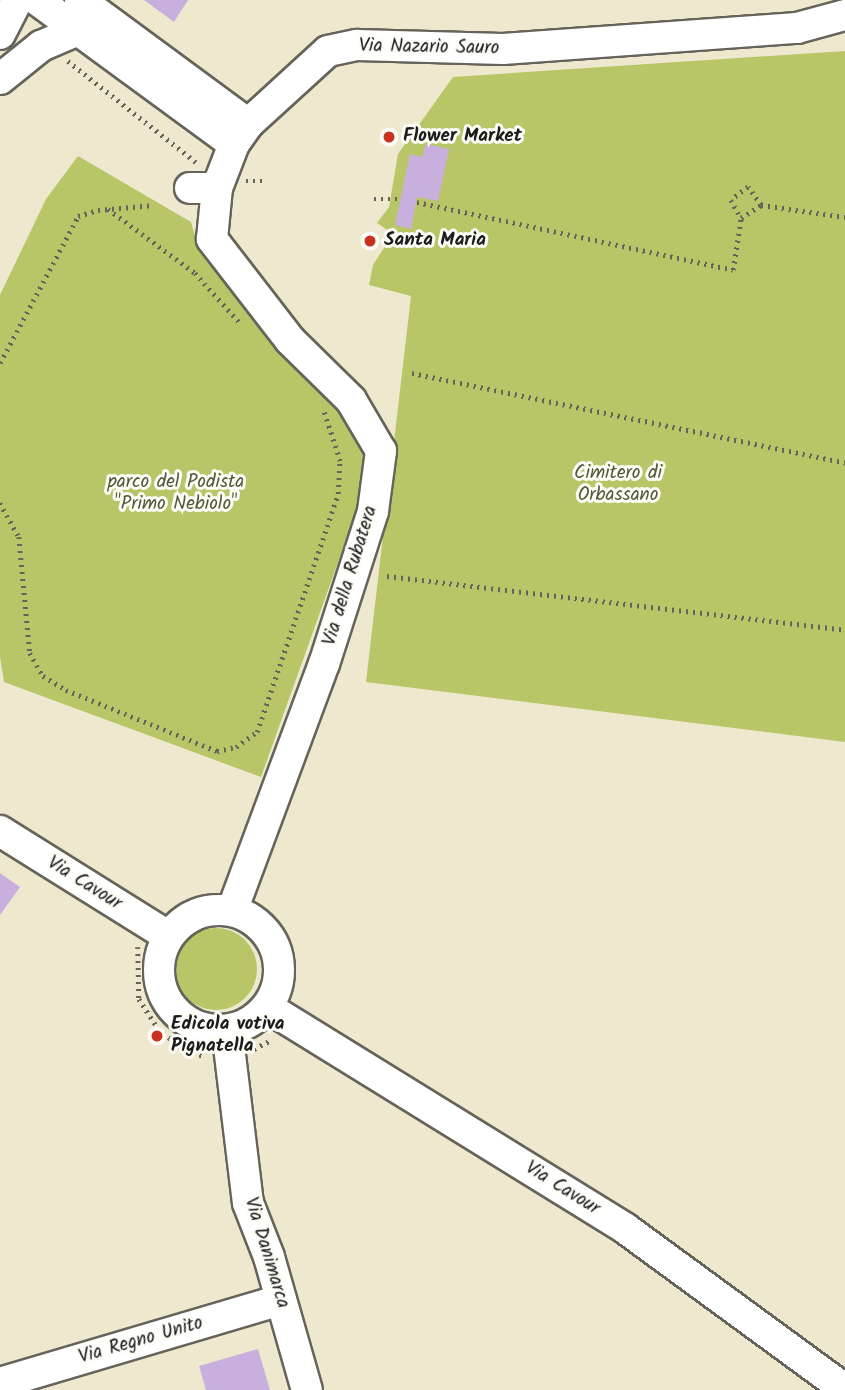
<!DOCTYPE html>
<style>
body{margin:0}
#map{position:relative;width:845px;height:1390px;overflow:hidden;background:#eee9ce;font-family:Kalam,sans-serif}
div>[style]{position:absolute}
.green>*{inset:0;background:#b8c668}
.round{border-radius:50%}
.building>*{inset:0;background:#c9afdd}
.path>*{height:4.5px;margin-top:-2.25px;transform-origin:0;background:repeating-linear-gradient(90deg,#66645a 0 2px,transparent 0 7px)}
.roads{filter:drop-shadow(2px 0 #66645a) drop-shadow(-2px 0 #66645a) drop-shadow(0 2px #66645a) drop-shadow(0 -2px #66645a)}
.minor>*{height:30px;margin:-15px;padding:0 15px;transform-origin:15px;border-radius:15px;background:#fff}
.minor>.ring{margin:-15px;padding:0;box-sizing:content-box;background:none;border:30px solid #fff;border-radius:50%}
.dots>*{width:19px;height:19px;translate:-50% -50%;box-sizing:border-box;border:4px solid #fdfcf7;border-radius:50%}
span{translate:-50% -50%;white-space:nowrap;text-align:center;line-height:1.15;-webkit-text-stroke:6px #fdfcf7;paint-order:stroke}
.street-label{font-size:19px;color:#1c1c1c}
.poi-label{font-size:19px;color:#1c1c1c;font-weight:700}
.left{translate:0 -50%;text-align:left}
.park-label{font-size:19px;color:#535837}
</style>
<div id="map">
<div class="green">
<div style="clip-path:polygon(845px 51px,845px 742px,366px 682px,411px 296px,369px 285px,373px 265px,393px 234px,377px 223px,389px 207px,398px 154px,453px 77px)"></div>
<div style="clip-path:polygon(78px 156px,191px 222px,197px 243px,282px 347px,345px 412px,366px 451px,360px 501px,261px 777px,4px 682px,0 657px,0 295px,46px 199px)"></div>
<div class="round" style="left:175px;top:928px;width:82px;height:82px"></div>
</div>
<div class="building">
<div style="clip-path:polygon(144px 0,188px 0,174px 22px)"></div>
<div style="clip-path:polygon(426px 144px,449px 149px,438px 201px,417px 197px,411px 229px,395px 225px,410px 154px,422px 157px)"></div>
<div style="clip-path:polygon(0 873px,20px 887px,0 915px)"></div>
<div style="clip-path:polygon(258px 1349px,270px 1390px,206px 1390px,199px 1366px)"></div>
</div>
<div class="path">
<div style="left:68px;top:61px;width:163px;rotate:38.3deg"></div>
<div style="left:246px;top:181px;width:17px"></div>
<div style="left:374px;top:199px;width:26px"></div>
<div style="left:417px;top:202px;width:323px;rotate:12.1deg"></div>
<div style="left:733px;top:270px;width:53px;rotate:-81.3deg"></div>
<div style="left:761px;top:205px;width:22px;rotate:-126deg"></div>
<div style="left:748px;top:187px;width:21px;rotate:143deg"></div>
<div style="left:731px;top:200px;width:21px;rotate:61deg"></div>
<div style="left:741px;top:218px;width:24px;rotate:-33deg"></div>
<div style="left:761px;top:205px;width:85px;rotate:8.1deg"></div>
<div style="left:108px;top:209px;width:108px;rotate:36.3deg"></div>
<div style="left:195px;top:273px;width:69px;rotate:48deg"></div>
<div style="left:0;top:363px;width:166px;rotate:-62deg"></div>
<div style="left:78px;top:216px;width:21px;rotate:-17deg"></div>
<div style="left:98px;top:210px;width:56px;rotate:-5.1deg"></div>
<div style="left:412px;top:373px;width:442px;rotate:11.7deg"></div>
<div style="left:0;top:503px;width:39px;rotate:61deg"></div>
<div style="left:19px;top:537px;width:117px;rotate:84.6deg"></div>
<div style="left:30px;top:653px;width:26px;rotate:61deg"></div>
<div style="left:43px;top:676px;width:27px;rotate:31deg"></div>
<div style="left:66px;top:690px;width:163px;rotate:22deg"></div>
<div style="left:217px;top:751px;width:19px;rotate:-12deg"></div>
<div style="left:236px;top:747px;width:26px;rotate:-36deg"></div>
<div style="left:257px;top:732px;width:251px;rotate:-71.2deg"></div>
<div style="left:338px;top:494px;width:33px;rotate:-87deg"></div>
<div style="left:340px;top:461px;width:52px;rotate:-108.1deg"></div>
<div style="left:387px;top:576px;width:461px;rotate:6.7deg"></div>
<div style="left:138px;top:947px;width:52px;rotate:88.9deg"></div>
<div style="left:139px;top:999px;width:35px;rotate:57deg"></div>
<div style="left:158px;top:1028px;width:29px;rotate:41deg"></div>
<div style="left:180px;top:1047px;width:26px;rotate:21deg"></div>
<div style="left:254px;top:1049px;width:19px;rotate:-28deg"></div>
</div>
<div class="roads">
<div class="minor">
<div style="left:37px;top:0;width:244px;rotate:36.2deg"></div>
<div style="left:80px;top:0;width:209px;rotate:36.4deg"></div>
<div style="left:0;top:34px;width:38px;rotate:-63deg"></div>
<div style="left:0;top:79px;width:53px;rotate:-38.8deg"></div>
<div style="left:41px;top:46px;width:40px;rotate:-23.4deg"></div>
<div style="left:190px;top:188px;width:27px"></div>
<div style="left:0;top:831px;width:198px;rotate:32deg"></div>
<div class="ring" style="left:159px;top:910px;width:90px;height:90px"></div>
<div style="left:232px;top:911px;width:264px;rotate:-69.6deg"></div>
<div style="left:324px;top:664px;width:161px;rotate:-72.2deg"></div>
<div style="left:373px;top:511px;width:61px;rotate:-82.4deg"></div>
<div style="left:381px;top:451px;width:59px;rotate:-120.5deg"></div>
<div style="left:351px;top:400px;width:86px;rotate:-135.5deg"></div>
<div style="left:290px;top:340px;width:128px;rotate:-127.7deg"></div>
<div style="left:212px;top:239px;width:51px;rotate:-84.4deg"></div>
<div style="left:217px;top:188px;width:47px;rotate:-68.9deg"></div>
<div style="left:234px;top:144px;width:24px;rotate:-55deg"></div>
<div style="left:248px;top:124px;width:108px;rotate:-42.4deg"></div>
<div style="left:328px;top:51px;width:30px;rotate:-12deg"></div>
<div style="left:357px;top:45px;width:146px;rotate:1.6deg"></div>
<div style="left:503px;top:49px;width:295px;rotate:-4.1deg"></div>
<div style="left:797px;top:28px;width:50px;rotate:-15.2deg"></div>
<div style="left:267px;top:1007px;width:422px;rotate:31.7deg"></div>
<div style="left:626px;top:1229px;width:271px;rotate:36.2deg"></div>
<div style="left:227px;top:1030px;width:174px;rotate:83.1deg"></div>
<div style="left:248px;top:1203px;width:58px;rotate:68.7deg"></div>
<div style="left:269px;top:1257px;width:138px;rotate:74.1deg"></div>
<div style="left:0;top:1383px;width:293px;rotate:-16.5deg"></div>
</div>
</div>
<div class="dots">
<div style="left:389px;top:137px;background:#c8321e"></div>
<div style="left:370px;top:241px;background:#c8321e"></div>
<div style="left:157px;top:1036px;background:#c8321e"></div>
</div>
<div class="street-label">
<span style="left:429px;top:48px;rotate:1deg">Via Nazario Sauro</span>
<span style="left:351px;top:576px;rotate:-73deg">Via della Rubatera</span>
<span style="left:84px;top:884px;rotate:32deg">Via Cavour</span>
<span style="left:562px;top:1189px;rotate:32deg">Via Cavour</span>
<span style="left:266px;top:1253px;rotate:73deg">Via Danimarca</span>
<span style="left:141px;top:1341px;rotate:-16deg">Via Regno Unito</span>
</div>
<div class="poi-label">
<span class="left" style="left:403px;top:137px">Flower Market</span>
<span class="left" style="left:384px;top:241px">Santa Maria</span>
<span class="left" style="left:171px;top:1036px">Edicola votiva<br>Pignatella</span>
</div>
<div class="park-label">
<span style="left:618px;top:485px">Cimitero di<br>Orbassano</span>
<span style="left:176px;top:494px">parco del Podista<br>"Primo Nebiolo"</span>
</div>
</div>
